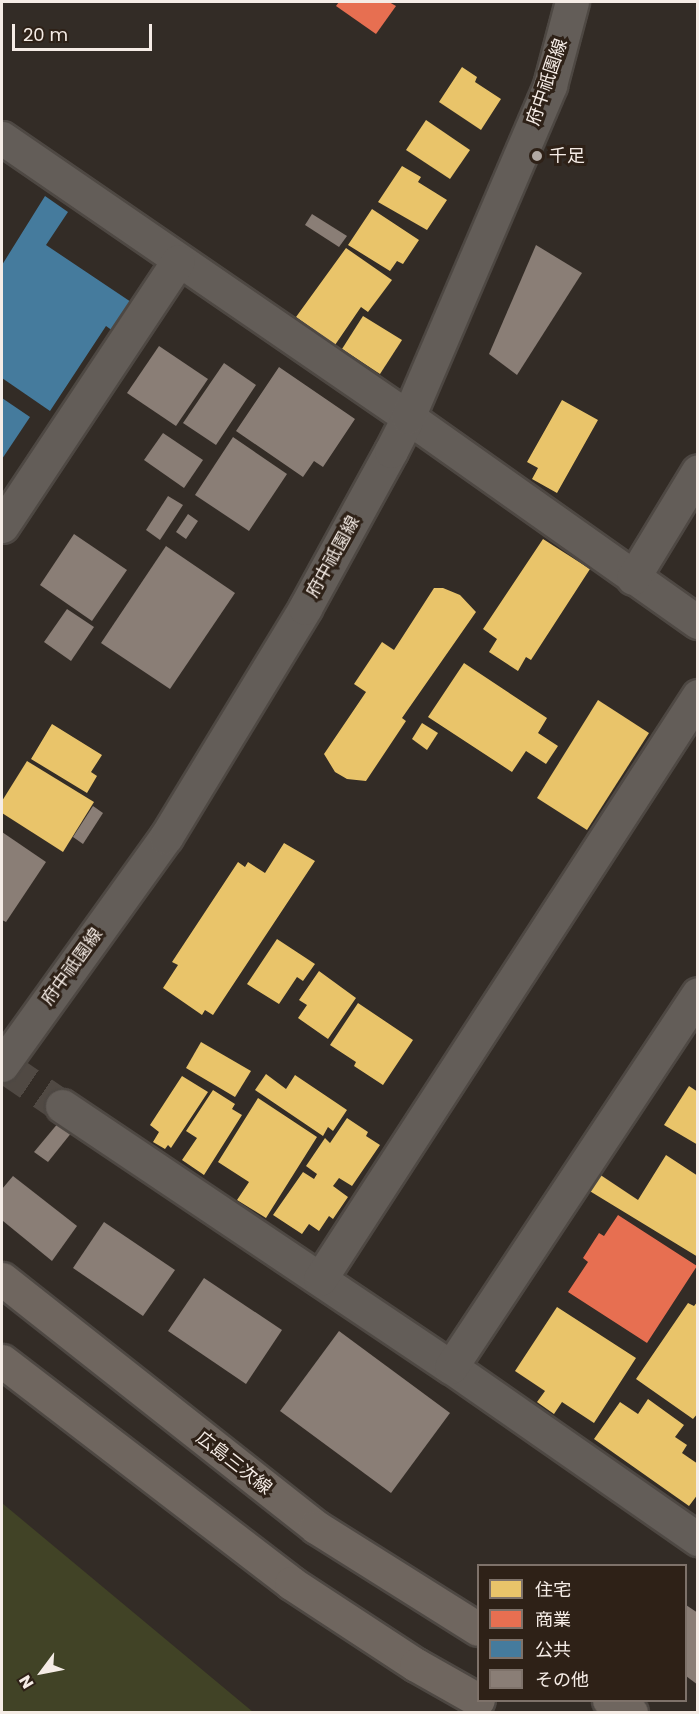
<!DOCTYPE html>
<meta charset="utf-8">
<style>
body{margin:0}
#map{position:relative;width:699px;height:1714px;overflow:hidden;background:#332c26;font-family:Poppins,"Noto Sans JP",sans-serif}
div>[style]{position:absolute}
.green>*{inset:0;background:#414326}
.homes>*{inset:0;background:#e9c46a}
.shops>*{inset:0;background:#e76f51}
.public>*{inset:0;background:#457b9d}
.building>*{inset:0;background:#8a7e76}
.minor-tunnel>*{height:33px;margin-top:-16.5px;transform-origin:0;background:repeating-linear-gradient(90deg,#504943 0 33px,transparent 0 49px)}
.roads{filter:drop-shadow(2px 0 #4e4843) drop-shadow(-2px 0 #4e4843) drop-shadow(0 2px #4e4843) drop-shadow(0 -2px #4e4843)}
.minor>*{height:33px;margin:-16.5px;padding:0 16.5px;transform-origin:16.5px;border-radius:16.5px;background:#635d58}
.secondary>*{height:33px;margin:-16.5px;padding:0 16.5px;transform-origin:16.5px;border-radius:16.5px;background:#635d58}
.primary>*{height:33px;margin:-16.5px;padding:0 16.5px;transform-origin:16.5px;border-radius:16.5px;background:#6f665f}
.dots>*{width:16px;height:16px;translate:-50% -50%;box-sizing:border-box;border:3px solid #2e2117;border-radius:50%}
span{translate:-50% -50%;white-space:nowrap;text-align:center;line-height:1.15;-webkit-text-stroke:6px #2e2117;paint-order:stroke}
.street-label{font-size:18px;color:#f5ece6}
.poi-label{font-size:18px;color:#f5ece6}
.left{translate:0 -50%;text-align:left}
.frame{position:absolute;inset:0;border:3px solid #f5ece6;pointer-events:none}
.legend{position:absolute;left:477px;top:1564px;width:210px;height:138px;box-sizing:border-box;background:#2e2117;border:2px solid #7e726a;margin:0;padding:8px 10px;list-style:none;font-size:18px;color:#f5ece6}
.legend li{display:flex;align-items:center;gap:12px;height:30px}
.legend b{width:30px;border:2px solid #7e726a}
.north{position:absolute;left:12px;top:1642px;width:60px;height:60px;-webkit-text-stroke:4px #2e2117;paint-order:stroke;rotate:238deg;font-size:16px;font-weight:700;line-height:24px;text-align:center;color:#f5ece6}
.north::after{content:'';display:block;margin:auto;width:21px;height:27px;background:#f5ece6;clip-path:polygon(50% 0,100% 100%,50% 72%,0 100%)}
.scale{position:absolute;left:12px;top:24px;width:140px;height:27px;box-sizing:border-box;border:3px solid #f5ece6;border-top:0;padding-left:8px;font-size:18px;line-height:21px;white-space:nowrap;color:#f5ece6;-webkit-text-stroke:4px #2e2117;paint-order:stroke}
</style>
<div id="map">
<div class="green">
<div style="clip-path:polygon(2px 1503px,253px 1712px,2px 1712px)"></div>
</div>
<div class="homes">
<div style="clip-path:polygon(462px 67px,477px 77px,475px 82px,501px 99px,481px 130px,439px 102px)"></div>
<div style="clip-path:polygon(426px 120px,470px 150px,450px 179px,406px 150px)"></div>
<div style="clip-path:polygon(402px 166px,421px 177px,418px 182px,447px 200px,427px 230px,378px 202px)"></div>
<div style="clip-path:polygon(372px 209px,419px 240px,403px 264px,397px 261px,390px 271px,348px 245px)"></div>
<div style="clip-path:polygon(346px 248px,392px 280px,368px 312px,361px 307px,335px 345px,296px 317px)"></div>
<div style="clip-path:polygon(363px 316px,402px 340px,380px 374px,342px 349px)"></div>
<div style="clip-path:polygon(562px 400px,598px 420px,557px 493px,532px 479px,538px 468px,527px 462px)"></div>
<div style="clip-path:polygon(543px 539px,590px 569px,531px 660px,526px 657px,518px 671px,489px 652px,497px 639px,483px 629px)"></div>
<div style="clip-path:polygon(434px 588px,443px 588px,460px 595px,476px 612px,402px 718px,406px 721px,366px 781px,347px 779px,335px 772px,324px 754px,366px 692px,354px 684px,382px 642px,394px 650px)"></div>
<div style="clip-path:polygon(464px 663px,547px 718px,538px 733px,558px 746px,546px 764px,526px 751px,512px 772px,428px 717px)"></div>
<div style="clip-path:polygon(598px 700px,649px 733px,587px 830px,537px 798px)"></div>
<div style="clip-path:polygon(422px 723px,438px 733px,427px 750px,412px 739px)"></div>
<div style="clip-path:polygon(52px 724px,102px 755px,91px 772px,97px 776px,87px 793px,31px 759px)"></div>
<div style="clip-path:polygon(27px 761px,94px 802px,63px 852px,2px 813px,2px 801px)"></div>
<div style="clip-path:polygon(284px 843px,315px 861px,213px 1015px,205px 1010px,202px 1015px,163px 988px,178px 965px,172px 962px,238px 862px,245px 867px,248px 862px,265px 873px)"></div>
<div style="clip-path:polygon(277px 939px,315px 964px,303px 981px,297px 977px,279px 1004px,247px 984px)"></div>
<div style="clip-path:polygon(319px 971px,356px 998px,328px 1039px,298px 1018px,307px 1005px,299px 1000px)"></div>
<div style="clip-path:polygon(358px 1003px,413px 1040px,383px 1085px,354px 1066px,356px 1062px,330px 1045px)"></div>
<div style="clip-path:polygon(201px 1042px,251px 1071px,235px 1097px,186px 1068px)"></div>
<div style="clip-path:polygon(266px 1074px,286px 1089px,295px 1075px,347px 1110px,333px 1131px,328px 1127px,323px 1136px,255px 1090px)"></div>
<div style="clip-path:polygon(182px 1076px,208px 1092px,171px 1148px,168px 1145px,165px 1149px,153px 1142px,159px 1132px,150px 1125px)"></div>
<div style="clip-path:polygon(689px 1086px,698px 1092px,698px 1145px,664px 1125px)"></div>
<div style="clip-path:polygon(213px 1090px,235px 1104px,232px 1109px,242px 1115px,204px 1175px,182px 1160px,197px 1138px,186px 1131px)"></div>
<div style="clip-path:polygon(258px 1098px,317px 1137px,266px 1218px,237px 1200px,249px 1182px,218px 1162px)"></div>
<div style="clip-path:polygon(347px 1118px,368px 1132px,366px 1136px,380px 1145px,352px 1186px,339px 1178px,333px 1186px,348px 1197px,333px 1219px,329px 1216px,319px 1231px,309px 1224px,302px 1234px,273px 1215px,303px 1172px,314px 1179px,317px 1174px,306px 1166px,325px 1138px,330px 1143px)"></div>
<div style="clip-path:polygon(666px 1155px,698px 1176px,698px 1257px,588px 1190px,599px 1174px,638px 1200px)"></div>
<div style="clip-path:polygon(698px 1301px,698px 1413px,693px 1419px,636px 1379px,688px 1303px,694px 1306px)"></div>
<div style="clip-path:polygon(557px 1307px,636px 1358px,594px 1423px,562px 1402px,554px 1414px,537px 1402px,545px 1391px,515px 1371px)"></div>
<div style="clip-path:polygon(648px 1399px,684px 1425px,675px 1437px,687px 1445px,682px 1453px,698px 1464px,698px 1494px,689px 1506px,594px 1439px,620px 1402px,638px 1414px)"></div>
</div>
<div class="shops">
<div style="clip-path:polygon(339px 2px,389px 2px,396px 6px,376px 34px,336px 6px)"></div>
<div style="clip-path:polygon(618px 1215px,697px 1266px,647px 1343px,568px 1292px,588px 1262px,583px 1258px,599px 1233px,604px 1236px)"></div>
</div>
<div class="public">
<div style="clip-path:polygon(45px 196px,68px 212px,46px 245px,131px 302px,113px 331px,106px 326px,50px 411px,2px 378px,2px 265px)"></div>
<div style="clip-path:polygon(2px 398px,30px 417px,2px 459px)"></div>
</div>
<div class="building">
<div style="clip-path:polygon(312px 214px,347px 236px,339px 247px,305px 225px)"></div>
<div style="clip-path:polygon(536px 245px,582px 273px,517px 375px,489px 354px)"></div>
<div style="clip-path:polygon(159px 346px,208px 379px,176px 426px,127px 393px)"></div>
<div style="clip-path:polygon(224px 363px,256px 385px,216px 445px,183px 423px)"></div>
<div style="clip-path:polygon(279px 367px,355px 419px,323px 467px,314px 461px,303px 477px,236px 431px)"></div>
<div style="clip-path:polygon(163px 433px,203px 460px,184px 488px,144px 460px)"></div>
<div style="clip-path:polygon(233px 437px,287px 474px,249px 531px,195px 495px)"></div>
<div style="clip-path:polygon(168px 496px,183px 505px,160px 540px,146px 530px)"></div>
<div style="clip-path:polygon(188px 514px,198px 521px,186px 539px,176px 532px)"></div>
<div style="clip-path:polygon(74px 534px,127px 570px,92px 621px,40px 585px)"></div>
<div style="clip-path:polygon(166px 546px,235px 593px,170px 689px,101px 643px)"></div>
<div style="clip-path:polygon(67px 609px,94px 627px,71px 661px,44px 642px)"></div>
<div style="clip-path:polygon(93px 806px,103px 813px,83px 844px,73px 837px)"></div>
<div style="clip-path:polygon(2px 832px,46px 862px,6px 922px,2px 920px)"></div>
<div style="clip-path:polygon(59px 1122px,72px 1132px,48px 1162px,34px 1152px)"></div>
<div style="clip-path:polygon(13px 1176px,77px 1226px,52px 1261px,3px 1221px,2px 1189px)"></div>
<div style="clip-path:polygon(104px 1222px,175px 1270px,143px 1316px,73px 1268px)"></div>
<div style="clip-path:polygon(204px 1278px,282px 1330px,246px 1384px,168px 1331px)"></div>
<div style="clip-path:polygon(339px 1331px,450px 1413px,391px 1493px,280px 1411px)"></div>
<div style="clip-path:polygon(686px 1605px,698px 1613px,698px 1685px,686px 1676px)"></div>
</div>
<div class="minor-tunnel">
<div style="left:2px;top:1065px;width:73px;rotate:34.3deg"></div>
</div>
<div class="roads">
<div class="minor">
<div style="left:2px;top:138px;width:493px;rotate:34.5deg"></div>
<div style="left:408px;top:417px;width:355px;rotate:35.3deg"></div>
<div style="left:2px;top:526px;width:318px;rotate:-56.4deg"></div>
<div style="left:633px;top:578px;width:125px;rotate:-58.7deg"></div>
<div style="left:62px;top:1106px;width:468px;rotate:33.9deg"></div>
<div style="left:451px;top:1367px;width:301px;rotate:34.9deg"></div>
<div style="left:320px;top:1279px;width:695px;rotate:-57.04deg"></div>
<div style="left:451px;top:1367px;width:447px;rotate:-56.5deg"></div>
</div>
<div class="secondary">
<div style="left:2px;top:1065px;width:281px;rotate:-54.3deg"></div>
<div style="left:166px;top:837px;width:268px;rotate:-58.7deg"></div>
<div style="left:305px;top:608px;width:179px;rotate:-61.3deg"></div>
<div style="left:391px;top:451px;width:38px;rotate:-63deg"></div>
<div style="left:408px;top:417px;width:361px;rotate:-66.8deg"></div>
<div style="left:550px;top:85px;width:86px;rotate:-75.2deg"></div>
</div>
<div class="primary">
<div style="left:2px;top:1279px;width:400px;rotate:38.3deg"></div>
<div style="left:316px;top:1527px;width:191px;rotate:32.2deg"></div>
<div style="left:2px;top:1361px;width:364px;rotate:37.5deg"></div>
<div style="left:291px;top:1583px;width:149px;rotate:33.3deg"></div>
<div style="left:416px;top:1665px;width:71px;rotate:29.4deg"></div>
<div style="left:609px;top:1700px;width:25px;rotate:29deg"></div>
</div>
</div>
<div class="dots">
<div style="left:537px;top:156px;background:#b1a9a3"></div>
</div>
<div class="street-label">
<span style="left:547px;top:82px;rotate:-71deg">府中祇園線</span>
<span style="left:333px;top:557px;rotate:-61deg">府中祇園線</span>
<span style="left:72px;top:967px;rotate:-54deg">府中祇園線</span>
<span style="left:234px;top:1463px;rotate:38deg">広島三次線</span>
</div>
<div class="poi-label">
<span class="left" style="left:549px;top:156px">千足</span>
</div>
<div class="frame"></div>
<ul class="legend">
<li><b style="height:16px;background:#e9c46a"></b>住宅</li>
<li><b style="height:16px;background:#e76f51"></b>商業</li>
<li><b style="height:16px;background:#457b9d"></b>公共</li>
<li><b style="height:16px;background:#8a7e76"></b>その他</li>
</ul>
<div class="north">N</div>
<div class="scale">20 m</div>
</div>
